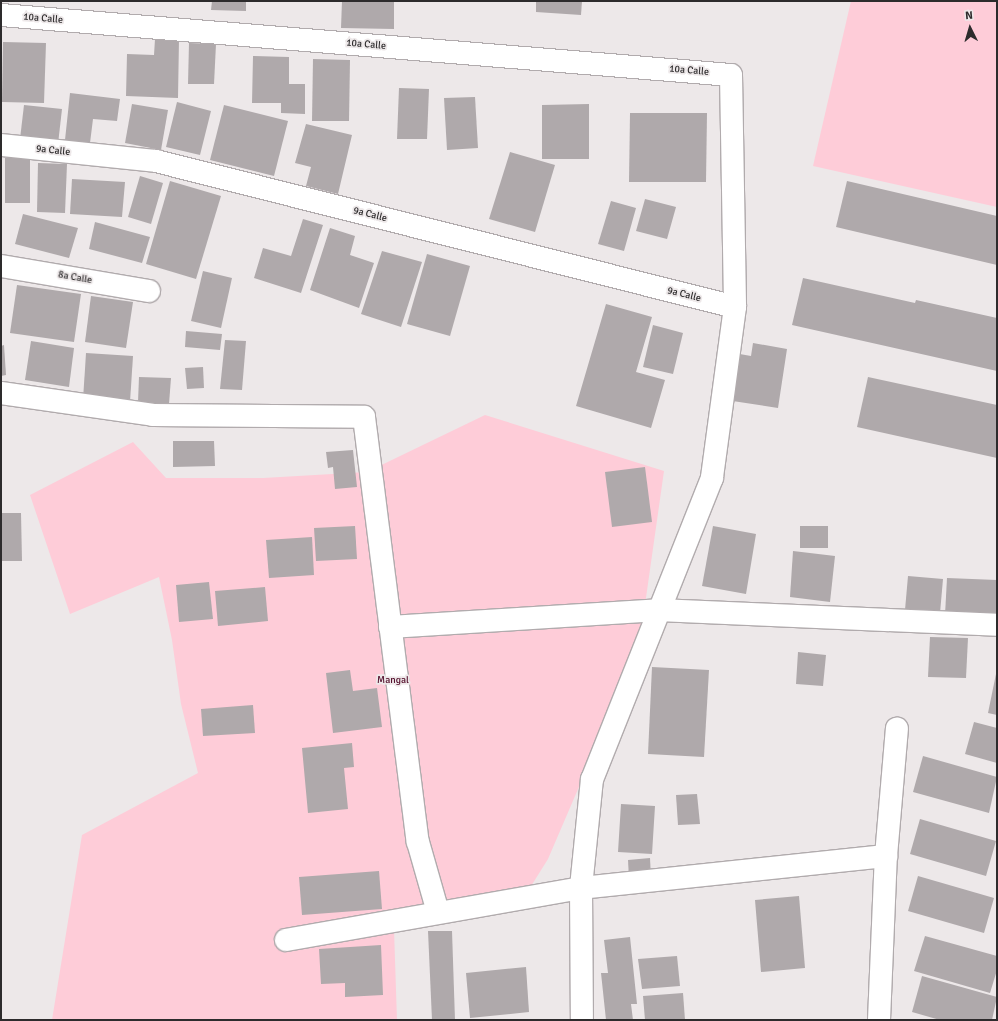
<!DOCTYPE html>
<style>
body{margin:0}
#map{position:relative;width:998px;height:1021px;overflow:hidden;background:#ede8e9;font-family:Signika,sans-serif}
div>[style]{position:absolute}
.green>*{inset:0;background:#feccd8}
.building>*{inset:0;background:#afa9ab}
.roads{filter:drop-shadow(1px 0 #b1abad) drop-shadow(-1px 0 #b1abad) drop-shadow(0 1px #b1abad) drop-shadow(0 -1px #b1abad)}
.minor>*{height:22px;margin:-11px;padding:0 11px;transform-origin:11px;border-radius:11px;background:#fff}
span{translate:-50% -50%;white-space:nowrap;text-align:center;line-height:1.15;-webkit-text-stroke:3.5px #ede8e9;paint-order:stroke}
.street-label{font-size:10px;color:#2d2b2c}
.park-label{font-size:10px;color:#4f0826}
.frame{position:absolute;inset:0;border:2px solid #2d2b2c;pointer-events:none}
.north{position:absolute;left:950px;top:8px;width:40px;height:40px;-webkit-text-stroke:3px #ede8e9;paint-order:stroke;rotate:355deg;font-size:11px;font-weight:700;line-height:16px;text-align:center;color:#2d2b2c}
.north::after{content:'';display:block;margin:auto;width:14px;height:18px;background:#2d2b2c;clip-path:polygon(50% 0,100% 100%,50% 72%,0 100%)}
</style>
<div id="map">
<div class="green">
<div style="clip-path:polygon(851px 1px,997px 1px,997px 207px,813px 166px)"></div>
<div style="clip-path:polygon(485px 415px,664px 471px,639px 647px,548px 859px,518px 907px,434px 900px,394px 929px,397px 1020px,52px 1020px,82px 835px,198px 773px,181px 704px,172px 640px,159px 577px,70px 614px,30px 495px,133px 442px,166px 478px,263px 478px,367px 472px)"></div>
</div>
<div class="building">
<div style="clip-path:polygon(212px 1px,246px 1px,246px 11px,211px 10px)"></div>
<div style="clip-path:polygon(342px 1px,394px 1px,394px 29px,341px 28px)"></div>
<div style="clip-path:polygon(536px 1px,582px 1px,581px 15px,536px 12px)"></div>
<div style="clip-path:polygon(155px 39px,179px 39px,178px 98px,126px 96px,127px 54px,154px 55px)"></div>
<div style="clip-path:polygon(3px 42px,46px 43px,44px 103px,2px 102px)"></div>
<div style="clip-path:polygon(189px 43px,216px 44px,214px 84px,188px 84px)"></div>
<div style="clip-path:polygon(253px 56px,289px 57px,289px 84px,305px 84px,305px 114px,281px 113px,281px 103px,252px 103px)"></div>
<div style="clip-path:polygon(313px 59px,350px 60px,349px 121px,312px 121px)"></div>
<div style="clip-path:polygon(399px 88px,429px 89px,427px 139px,397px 139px)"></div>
<div style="clip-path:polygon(70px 93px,120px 99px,117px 121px,93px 119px,90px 143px,65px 140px)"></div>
<div style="clip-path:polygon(475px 97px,478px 148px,447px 150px,444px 98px)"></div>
<div style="clip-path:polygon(177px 102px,211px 111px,200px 155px,166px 147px)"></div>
<div style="clip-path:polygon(132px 104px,168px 110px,161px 150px,125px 143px)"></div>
<div style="clip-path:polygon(589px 104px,589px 159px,542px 159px,542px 105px)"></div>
<div style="clip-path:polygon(24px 105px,62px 109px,58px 144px,20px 139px)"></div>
<div style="clip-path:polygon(224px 105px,288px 121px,274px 176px,210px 160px)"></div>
<div style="clip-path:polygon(630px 113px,707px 113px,706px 182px,629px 182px)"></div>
<div style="clip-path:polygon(306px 124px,352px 135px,338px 194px,306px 186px,311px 167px,295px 163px)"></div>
<div style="clip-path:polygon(510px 152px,555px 165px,535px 232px,489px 219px)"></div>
<div style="clip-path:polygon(30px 157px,30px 203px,5px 203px,5px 158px)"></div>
<div style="clip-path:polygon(38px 163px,67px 164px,65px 213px,37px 212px)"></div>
<div style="clip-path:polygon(140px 176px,163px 183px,151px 224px,128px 217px)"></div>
<div style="clip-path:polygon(72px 179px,125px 182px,122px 217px,70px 214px)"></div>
<div style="clip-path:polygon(170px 181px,221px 196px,196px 279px,146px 264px)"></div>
<div style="clip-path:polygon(847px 181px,997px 216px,997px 265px,836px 227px)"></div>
<div style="clip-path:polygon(645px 199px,676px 207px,667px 239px,636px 231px)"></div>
<div style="clip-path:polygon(611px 201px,636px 208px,624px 251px,598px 244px)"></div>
<div style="clip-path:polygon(23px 214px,78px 228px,69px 258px,15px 244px)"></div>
<div style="clip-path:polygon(303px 219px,323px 225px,301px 293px,254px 278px,263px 248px,291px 256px)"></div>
<div style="clip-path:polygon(95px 222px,150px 237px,142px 263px,89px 249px)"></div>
<div style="clip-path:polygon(330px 228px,355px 236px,350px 255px,374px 263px,359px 308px,310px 290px)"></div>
<div style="clip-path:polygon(382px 251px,422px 262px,401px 327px,361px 314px)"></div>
<div style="clip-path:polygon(427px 254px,470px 266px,450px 336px,407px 324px)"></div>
<div style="clip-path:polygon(203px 271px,232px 278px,221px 328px,191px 321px)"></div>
<div style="clip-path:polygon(803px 278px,915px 303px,916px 300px,997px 318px,997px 371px,792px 325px)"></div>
<div style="clip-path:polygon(17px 285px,81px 294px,74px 342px,10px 333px)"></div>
<div style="clip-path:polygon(91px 296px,133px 302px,126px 348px,85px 342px)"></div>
<div style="clip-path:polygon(606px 304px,652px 317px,636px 372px,665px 380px,651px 428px,576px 406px)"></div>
<div style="clip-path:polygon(653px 325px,683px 333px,673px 374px,643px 367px)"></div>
<div style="clip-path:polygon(186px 331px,222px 334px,220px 350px,185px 347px)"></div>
<div style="clip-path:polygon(225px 340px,246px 341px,242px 390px,220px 389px)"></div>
<div style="clip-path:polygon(31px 341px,74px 348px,69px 387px,25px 380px)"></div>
<div style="clip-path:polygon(753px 343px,787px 349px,778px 408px,726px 400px,734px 353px,751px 356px)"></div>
<div style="clip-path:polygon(4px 345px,6px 375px,1px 376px,1px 346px)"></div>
<div style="clip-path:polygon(86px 353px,133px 356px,130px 402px,83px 400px)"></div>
<div style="clip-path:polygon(203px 367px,204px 388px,187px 389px,185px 368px)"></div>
<div style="clip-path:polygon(139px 377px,171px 378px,169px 404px,138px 402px)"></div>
<div style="clip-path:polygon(868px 377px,997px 405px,997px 458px,857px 427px)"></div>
<div style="clip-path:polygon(173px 441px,214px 441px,215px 466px,173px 467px)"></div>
<div style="clip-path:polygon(353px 450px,357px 487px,335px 489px,333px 467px,328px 468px,326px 452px)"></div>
<div style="clip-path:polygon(645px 467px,652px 522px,612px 527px,605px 472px)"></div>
<div style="clip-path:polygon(1px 513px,21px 513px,22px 561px,1px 561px)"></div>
<div style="clip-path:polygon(355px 526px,357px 559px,316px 561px,314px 528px)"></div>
<div style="clip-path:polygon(713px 526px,756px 534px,746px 594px,702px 586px)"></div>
<div style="clip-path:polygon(800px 526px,828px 526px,828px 548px,800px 548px)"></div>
<div style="clip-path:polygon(312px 537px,314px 575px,269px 578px,266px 540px)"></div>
<div style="clip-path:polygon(793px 551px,835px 556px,830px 602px,790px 597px)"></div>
<div style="clip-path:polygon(908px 576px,943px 579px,940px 613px,905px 610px)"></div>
<div style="clip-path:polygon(947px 578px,997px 580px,997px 617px,945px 615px)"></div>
<div style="clip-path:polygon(209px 582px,213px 619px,179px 622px,176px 585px)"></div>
<div style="clip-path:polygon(265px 587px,268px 621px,218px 626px,215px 591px)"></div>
<div style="clip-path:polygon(930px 637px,968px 638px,966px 678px,928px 677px)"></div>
<div style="clip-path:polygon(798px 652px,826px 655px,823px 686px,796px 684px)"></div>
<div style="clip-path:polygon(652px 667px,709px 670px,704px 757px,648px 754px)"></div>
<div style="clip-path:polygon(350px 670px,353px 691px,377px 688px,382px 727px,333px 733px,326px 673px)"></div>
<div style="clip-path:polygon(996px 674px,997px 674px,997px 715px,988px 713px)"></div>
<div style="clip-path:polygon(253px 705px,255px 733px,203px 736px,201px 709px)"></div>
<div style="clip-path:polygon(974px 722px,997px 728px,997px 763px,965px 754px)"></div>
<div style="clip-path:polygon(352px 743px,354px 767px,344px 768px,348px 809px,308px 813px,302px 748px)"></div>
<div style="clip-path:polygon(923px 756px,997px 777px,989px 813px,913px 792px)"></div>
<div style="clip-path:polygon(697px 794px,700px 824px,678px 825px,676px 795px)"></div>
<div style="clip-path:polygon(621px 804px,655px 806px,652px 854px,618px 852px)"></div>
<div style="clip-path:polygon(920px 819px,996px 841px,986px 876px,910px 854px)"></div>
<div style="clip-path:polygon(650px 858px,651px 878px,629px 879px,628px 860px)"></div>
<div style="clip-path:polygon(379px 871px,382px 909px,302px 915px,299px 877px)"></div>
<div style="clip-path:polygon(918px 876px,994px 898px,984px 933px,908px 911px)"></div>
<div style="clip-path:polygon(799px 896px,805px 968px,761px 972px,755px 900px)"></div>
<div style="clip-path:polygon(428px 931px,452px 931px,455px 1020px,432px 1020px)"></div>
<div style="clip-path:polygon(925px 936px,997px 956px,997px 970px,990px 993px,914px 971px)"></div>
<div style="clip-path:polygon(630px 937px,637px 1004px,631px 1004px,633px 1020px,606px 1020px,601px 973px,608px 973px,604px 940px)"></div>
<div style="clip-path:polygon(381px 945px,383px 995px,345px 997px,345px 983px,321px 984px,319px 949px)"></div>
<div style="clip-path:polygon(677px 956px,680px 986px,642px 989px,638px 959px)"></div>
<div style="clip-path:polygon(526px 967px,529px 1012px,470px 1018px,466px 973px)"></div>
<div style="clip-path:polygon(922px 976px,997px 997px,992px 1020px,940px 1020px,912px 1012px)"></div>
<div style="clip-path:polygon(683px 993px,685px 1020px,645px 1020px,643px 996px)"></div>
</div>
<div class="roads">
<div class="minor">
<div style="left:1px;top:15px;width:732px;rotate:4.7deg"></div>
<div style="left:731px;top:75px;width:232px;rotate:89deg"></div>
<div style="left:735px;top:307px;width:173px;rotate:97.7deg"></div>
<div style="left:712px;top:478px;width:324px;rotate:111.7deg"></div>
<div style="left:592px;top:779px;width:110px;rotate:95.8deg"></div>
<div style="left:581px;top:888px;width:132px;rotate:89.6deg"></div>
<div style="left:1px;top:145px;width:156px;rotate:5.9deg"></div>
<div style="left:156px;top:161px;width:597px;rotate:14.15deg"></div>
<div style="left:1px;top:266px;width:150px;rotate:9.6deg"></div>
<div style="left:1px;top:393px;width:154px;rotate:8.2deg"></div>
<div style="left:153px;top:415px;width:211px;rotate:0.5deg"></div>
<div style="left:364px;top:417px;width:428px;rotate:82.8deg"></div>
<div style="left:418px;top:842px;width:73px;rotate:74.1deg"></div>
<div style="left:390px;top:627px;width:269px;rotate:-3.6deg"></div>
<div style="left:658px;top:610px;width:339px;rotate:2.5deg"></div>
<div style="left:286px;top:940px;width:300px;rotate:-10deg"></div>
<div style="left:581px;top:888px;width:307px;rotate:-6deg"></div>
<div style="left:879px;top:1020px;width:164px;rotate:-87.6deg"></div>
<div style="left:886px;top:856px;width:128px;rotate:-85.1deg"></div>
</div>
</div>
<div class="street-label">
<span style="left:43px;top:19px;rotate:5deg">10a Calle</span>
<span style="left:366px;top:45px;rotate:5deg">10a Calle</span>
<span style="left:689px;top:71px;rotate:5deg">10a Calle</span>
<span style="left:53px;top:151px;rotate:6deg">9a Calle</span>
<span style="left:370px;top:215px;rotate:14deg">9a Calle</span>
<span style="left:75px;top:278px;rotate:10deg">8a Calle</span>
<span style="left:684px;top:295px;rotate:14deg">9a Calle</span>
</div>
<div class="park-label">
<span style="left:393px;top:681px">Mangal</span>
</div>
<div class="frame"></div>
<div class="north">N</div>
</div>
